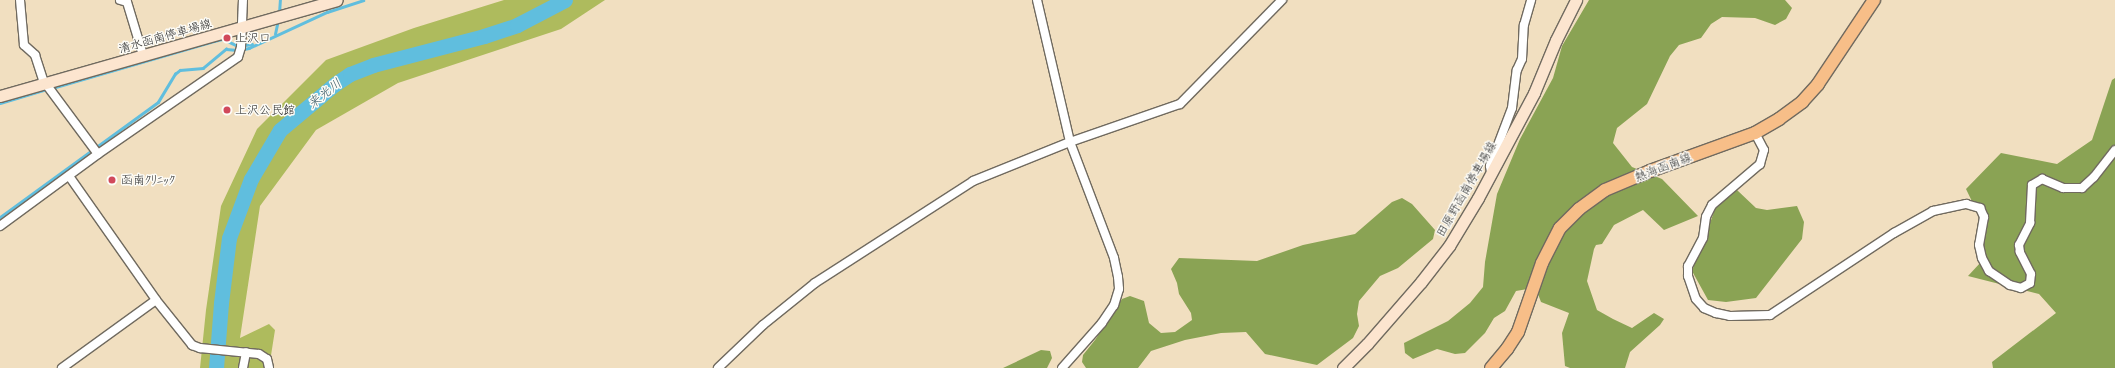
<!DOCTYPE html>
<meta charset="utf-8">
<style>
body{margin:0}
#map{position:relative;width:2115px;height:368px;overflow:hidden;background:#f1dfc0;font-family:Delius,"Klee One",sans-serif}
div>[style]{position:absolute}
.green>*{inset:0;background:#aebb5d}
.forest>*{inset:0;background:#8aa354}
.stream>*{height:2.5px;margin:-1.25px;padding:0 1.25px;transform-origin:1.25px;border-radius:1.25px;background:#60bede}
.river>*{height:15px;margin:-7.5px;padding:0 7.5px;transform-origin:7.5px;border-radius:7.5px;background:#60bede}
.roads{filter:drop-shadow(1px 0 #706a5f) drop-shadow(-1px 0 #706a5f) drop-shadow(0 1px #706a5f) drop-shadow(0 -1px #706a5f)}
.minor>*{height:8px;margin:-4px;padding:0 4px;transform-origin:4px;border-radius:4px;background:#fff}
.secondary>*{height:11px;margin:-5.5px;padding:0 5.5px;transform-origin:5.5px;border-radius:5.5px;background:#fce5cf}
.primary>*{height:12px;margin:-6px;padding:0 6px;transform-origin:6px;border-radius:6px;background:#f7be88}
.dots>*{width:11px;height:11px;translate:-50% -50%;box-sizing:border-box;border:2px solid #fdfcf7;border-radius:50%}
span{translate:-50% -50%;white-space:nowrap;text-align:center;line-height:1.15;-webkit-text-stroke:3px #fdfcf7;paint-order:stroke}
.street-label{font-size:12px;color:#2b2b2b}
.poi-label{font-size:12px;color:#2b2b2b}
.left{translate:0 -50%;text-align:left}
.water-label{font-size:13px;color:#3e5e6a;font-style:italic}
</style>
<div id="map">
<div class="green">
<div style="clip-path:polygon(504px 0,605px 0,561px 29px,398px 83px,316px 130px,260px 206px,240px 338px,269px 324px,275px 330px,269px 368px,200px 368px,206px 310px,221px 206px,257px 129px,326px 60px,414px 28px)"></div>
</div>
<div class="forest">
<div style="clip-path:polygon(1589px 0,1785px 0,1792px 8px,1786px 19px,1775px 25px,1755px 18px,1722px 17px,1711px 24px,1701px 38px,1679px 45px,1670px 56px,1647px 104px,1617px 128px,1613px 143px,1632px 167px,1662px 179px,1698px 216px,1664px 230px,1643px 210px,1614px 225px,1602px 244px,1596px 245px,1594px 249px,1587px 281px,1597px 310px,1613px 319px,1632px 328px,1654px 313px,1664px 319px,1660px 325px,1630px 352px,1625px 368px,1570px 368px,1565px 366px,1562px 333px,1569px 313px,1541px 302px,1538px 294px,1545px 274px,1541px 263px,1527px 289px,1516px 291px,1505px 311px,1494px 318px,1485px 333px,1465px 353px,1455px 354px,1437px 349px,1413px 359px,1405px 353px,1404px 343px,1448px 321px,1470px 303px,1483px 287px,1485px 262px,1497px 194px,1520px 139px,1553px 78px,1562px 46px)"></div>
<div style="clip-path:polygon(2115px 78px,2115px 368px,1993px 368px,1992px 362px,2056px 313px,2039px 294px,1968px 276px,1981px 262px,1980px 218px,1966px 189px,2001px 153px,2057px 164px,2092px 140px,2112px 80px)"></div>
<div style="clip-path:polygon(1737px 190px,1756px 208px,1767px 210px,1797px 206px,1804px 222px,1802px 239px,1756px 298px,1726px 302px,1708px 300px,1692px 271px,1717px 204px)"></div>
<div style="clip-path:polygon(1402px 198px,1412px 204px,1435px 230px,1433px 239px,1398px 268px,1380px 276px,1359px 301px,1357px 314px,1359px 326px,1353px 338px,1317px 365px,1265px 354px,1246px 332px,1221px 333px,1185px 340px,1151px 351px,1138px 368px,1086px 368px,1082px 362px,1083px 355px,1095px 340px,1122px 299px,1130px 296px,1144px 301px,1149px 323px,1161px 333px,1175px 332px,1192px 320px,1191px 313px,1179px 294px,1177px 283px,1171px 269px,1179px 258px,1257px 261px,1303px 245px,1355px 234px,1392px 202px)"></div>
<div style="clip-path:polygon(1041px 350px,1050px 351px,1052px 358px,1047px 368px,1003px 368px)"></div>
</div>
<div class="stream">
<div style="left:279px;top:13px;width:13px;rotate:-86deg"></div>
<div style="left:275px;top:34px;width:14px;rotate:-78deg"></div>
<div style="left:52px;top:88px;width:169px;rotate:-16.2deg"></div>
<div style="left:214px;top:41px;width:9px;rotate:-13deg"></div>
<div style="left:223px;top:39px;width:17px;rotate:25deg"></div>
<div style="left:238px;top:46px;width:14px;rotate:-8deg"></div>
<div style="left:0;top:103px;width:49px;rotate:-16.6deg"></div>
<div style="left:0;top:217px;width:195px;rotate:-36deg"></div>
<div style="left:158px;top:102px;width:33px;rotate:-59deg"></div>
<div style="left:175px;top:74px;width:6px;rotate:-39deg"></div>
<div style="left:180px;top:70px;width:23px;rotate:-5deg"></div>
<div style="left:203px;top:68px;width:30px;rotate:-40deg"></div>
<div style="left:226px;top:49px;width:11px;rotate:5deg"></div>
<div style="left:237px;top:50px;width:12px;rotate:-9deg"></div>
<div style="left:249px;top:48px;width:86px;rotate:-24.8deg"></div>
<div style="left:327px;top:12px;width:38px;rotate:-18deg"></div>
</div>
<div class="river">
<div style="left:216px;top:368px;width:65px;rotate:-85.6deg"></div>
<div style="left:221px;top:303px;width:65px;rotate:-83deg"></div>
<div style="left:229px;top:238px;width:63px;rotate:-69.6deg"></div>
<div style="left:251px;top:179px;width:57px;rotate:-59.4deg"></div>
<div style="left:280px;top:130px;width:72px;rotate:-39.9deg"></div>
<div style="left:335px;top:84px;width:18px;rotate:-34deg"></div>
<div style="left:350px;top:74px;width:25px;rotate:-21deg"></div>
<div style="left:373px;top:65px;width:115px;rotate:-14.6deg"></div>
<div style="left:484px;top:36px;width:35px;rotate:-18deg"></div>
<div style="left:517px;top:25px;width:54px;rotate:-27.5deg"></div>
</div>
<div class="roads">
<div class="minor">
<div style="left:20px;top:0;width:45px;rotate:84.9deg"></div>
<div style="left:24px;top:45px;width:15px;rotate:42deg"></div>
<div style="left:35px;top:55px;width:26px;rotate:72deg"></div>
<div style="left:43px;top:80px;width:92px;rotate:53.4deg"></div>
<div style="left:120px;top:0;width:7px;rotate:16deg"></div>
<div style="left:127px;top:2px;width:55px;rotate:73.2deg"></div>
<div style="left:1037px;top:0;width:146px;rotate:76.9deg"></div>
<div style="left:1070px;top:142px;width:124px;rotate:69.2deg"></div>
<div style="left:1114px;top:258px;width:19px;rotate:78deg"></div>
<div style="left:1118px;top:277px;width:12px;rotate:85deg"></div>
<div style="left:1119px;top:289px;width:17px;rotate:107deg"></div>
<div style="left:1114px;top:305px;width:22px;rotate:124deg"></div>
<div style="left:1102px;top:323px;width:60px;rotate:131.6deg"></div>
<div style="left:1755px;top:133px;width:19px;rotate:62deg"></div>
<div style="left:1764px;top:150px;width:15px;rotate:106deg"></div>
<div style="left:1760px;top:164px;width:63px;rotate:139.5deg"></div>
<div style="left:1712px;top:205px;width:13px;rotate:117deg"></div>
<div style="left:1706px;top:217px;width:21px;rotate:98deg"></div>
<div style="left:1703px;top:238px;width:32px;rotate:118deg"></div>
<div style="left:1688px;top:266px;width:10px;rotate:90deg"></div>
<div style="left:1688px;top:276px;width:24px;rotate:71deg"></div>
<div style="left:1696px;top:299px;width:12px;rotate:48deg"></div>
<div style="left:1704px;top:308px;width:13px;rotate:23deg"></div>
<div style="left:1716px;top:313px;width:14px;rotate:12deg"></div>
<div style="left:1730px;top:316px;width:40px;rotate:-1.4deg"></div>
<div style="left:1770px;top:315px;width:149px;rotate:-33.5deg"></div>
<div style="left:1894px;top:233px;width:45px;rotate:-29.4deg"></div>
<div style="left:1933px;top:211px;width:34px;rotate:-12deg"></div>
<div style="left:1966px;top:204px;width:15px;rotate:16deg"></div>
<div style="left:1980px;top:208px;width:10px;rotate:66deg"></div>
<div style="left:1984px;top:217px;width:28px;rotate:100deg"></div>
<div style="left:1979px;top:245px;width:13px;rotate:77deg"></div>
<div style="left:1982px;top:258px;width:15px;rotate:62deg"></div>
<div style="left:1989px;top:271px;width:25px;rotate:34deg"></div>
<div style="left:2010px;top:285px;width:11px;rotate:15deg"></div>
<div style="left:2021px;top:288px;width:10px;rotate:-29deg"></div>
<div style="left:2030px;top:283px;width:9px;rotate:-84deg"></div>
<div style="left:2031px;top:274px;width:25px;rotate:-117deg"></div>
<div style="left:2020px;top:252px;width:7px;rotate:-98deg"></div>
<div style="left:2019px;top:245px;width:25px;rotate:-63deg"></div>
<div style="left:2030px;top:223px;width:38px;rotate:-87deg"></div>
<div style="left:2032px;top:185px;width:12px;rotate:-31deg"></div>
<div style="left:2042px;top:179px;width:23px;rotate:23deg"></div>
<div style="left:2063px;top:188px;width:19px"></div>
<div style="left:2082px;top:188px;width:16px;rotate:-43deg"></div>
<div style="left:2094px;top:177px;width:34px;rotate:-52deg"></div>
<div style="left:1491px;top:172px;width:6px;rotate:-99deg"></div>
<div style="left:1490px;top:166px;width:62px;rotate:-69.2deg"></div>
<div style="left:1512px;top:108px;width:38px;rotate:-83deg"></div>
<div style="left:1517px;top:70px;width:12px;rotate:-66deg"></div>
<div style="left:1522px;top:59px;width:34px;rotate:-87deg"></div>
<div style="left:1524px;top:25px;width:26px;rotate:-74deg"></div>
<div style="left:69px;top:176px;width:151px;rotate:54.9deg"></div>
<div style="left:156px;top:300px;width:58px;rotate:51.3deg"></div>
<div style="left:192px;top:345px;width:9px;rotate:21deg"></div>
<div style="left:200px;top:348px;width:59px;rotate:5.8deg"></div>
<div style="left:259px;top:354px;width:9px;rotate:32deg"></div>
<div style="left:267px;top:359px;width:9px;rotate:77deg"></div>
<div style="left:0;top:226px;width:122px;rotate:-36.3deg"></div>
<div style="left:98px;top:154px;width:170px;rotate:-34.7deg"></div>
<div style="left:238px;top:57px;width:10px;rotate:-73deg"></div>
<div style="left:241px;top:47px;width:47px;rotate:-87.6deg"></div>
<div style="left:62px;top:368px;width:116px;rotate:-35.9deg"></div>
<div style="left:243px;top:368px;width:16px;rotate:-79deg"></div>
<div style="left:718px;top:368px;width:62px;rotate:-43.7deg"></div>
<div style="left:763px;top:325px;width:67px;rotate:-38.9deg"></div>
<div style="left:815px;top:283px;width:188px;rotate:-32.8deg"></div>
<div style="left:973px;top:181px;width:105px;rotate:-21.9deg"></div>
<div style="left:1070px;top:142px;width:116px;rotate:-19.1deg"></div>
<div style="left:1180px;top:104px;width:146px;rotate:-45.6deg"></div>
</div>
<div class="secondary">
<div style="left:0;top:96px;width:350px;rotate:-15.9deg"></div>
<div style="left:1343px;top:368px;width:34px;rotate:-45deg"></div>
<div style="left:1367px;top:344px;width:82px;rotate:-48.9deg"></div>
<div style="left:1421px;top:282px;width:46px;rotate:-52.1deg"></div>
<div style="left:1449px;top:246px;width:56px;rotate:-58.9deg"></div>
<div style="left:1478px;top:198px;width:119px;rotate:-61.9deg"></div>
<div style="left:1534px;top:93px;width:57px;rotate:-67.5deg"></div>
<div style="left:1556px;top:40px;width:45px;rotate:-63.4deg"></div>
</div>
<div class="primary">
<div style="left:1491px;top:368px;width:25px;rotate:-50deg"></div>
<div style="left:1507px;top:349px;width:20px;rotate:-57deg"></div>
<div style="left:1518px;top:332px;width:73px;rotate:-70.8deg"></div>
<div style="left:1542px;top:263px;width:39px;rotate:-63deg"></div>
<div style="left:1560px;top:228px;width:27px;rotate:-45deg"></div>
<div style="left:1579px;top:209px;width:32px;rotate:-36deg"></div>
<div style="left:1605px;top:190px;width:49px;rotate:-22.9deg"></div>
<div style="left:1650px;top:171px;width:112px;rotate:-19.9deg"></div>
<div style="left:1755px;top:133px;width:28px;rotate:-30deg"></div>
<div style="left:1779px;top:119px;width:29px;rotate:-36deg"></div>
<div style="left:1802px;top:102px;width:24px;rotate:-48deg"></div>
<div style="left:1818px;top:84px;width:101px;rotate:-56.3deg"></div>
</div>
</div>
<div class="dots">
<div style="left:227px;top:38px;background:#d1495b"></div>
<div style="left:227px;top:110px;background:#d1495b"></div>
<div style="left:112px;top:180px;background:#d1495b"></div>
</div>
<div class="street-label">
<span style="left:165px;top:36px;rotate:-16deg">清水函南停車場線</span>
<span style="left:1663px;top:167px;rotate:-21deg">熱海函南線</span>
<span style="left:1466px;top:189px;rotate:-60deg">田原野函南停車場線</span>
</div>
<div class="poi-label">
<span class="left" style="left:235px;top:38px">上沢口</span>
<span class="left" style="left:235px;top:110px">上沢公民館</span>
<span class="left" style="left:121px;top:180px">函南ｸﾘﾆｯｸ</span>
</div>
<div class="water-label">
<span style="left:325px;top:94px;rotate:-39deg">来光川</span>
</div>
</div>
